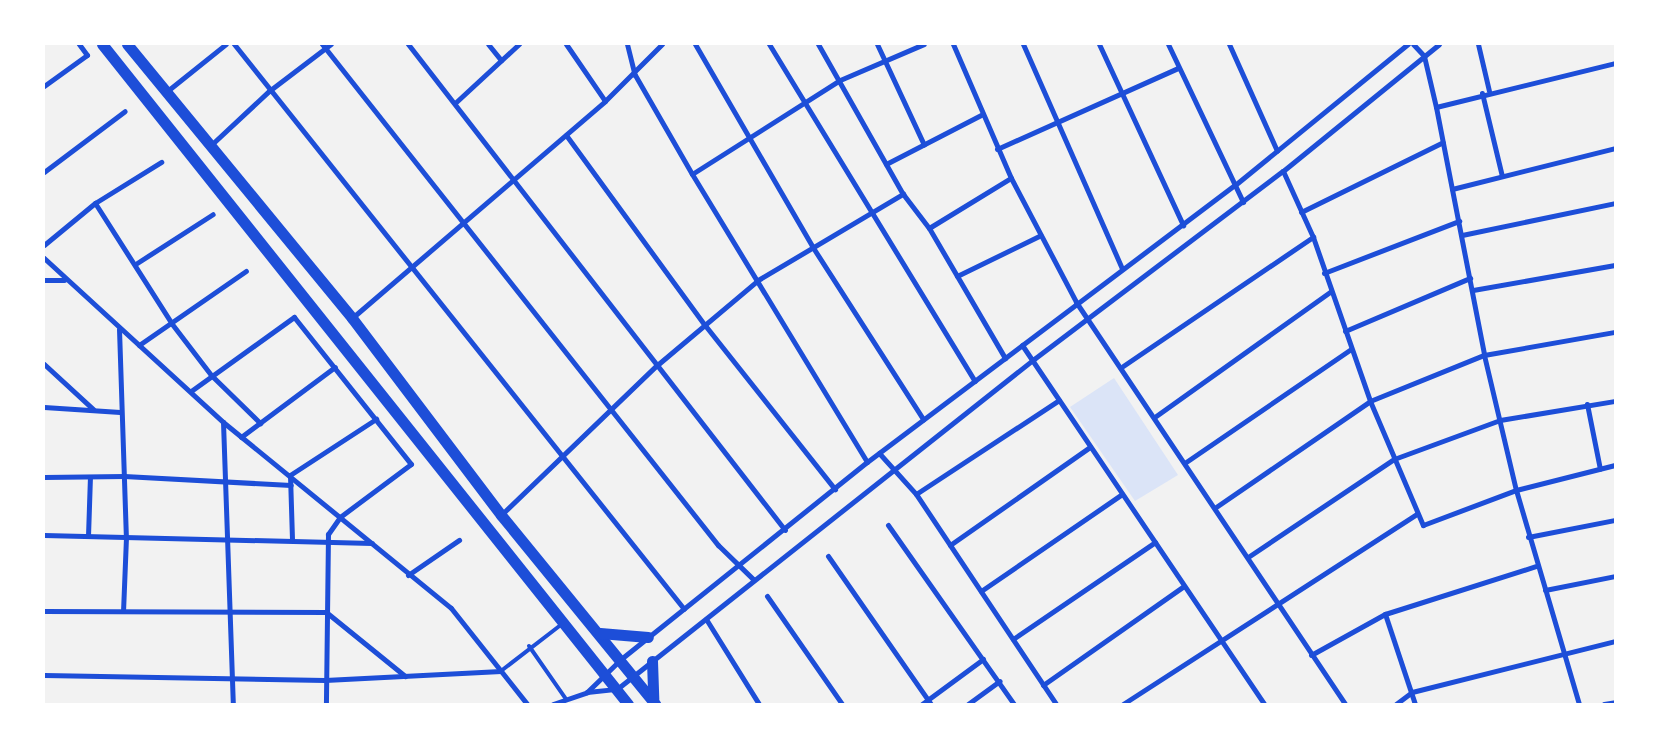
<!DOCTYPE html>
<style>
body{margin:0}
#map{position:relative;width:1659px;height:748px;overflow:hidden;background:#f2f2f2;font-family:Merriweather,serif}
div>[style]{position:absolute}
.green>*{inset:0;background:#dbe4f7}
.service>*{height:4px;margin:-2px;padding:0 2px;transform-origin:2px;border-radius:2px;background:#1d4ed8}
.minor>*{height:5px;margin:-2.5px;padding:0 2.5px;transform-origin:2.5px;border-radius:2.5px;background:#1d4ed8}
.primary>*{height:11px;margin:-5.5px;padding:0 5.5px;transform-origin:5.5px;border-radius:5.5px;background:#1d4ed8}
span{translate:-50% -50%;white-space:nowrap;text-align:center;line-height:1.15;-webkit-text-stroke:5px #fff;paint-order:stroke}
.frame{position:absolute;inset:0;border:45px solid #fff;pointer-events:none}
</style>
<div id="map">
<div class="green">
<div style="clip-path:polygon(1114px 378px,1178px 475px,1135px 501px,1070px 407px)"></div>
</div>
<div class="service">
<div style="left:529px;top:646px;width:65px;rotate:55.1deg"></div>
<div style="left:501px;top:671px;width:77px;rotate:-37.6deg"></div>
</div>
<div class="minor">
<div style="left:234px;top:44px;width:722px;rotate:51.46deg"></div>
<div style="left:322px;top:44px;width:639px;rotate:51.68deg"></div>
<div style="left:718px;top:545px;width:49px;rotate:44.2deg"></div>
<div style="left:408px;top:44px;width:615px;rotate:52.2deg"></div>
<div style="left:488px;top:44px;width:21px;rotate:51deg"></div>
<div style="left:566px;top:44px;width:69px;rotate:55.6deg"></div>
<div style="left:627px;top:44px;width:32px;rotate:76deg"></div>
<div style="left:635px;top:75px;width:114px;rotate:60.1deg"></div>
<div style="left:692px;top:174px;width:337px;rotate:58.7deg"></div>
<div style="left:695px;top:44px;width:233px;rotate:59.9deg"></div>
<div style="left:812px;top:246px;width:206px;rotate:57.3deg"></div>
<div style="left:769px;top:44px;width:395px;rotate:58.6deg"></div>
<div style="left:818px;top:44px;width:172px;rotate:60.5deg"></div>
<div style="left:903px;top:194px;width:43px;rotate:52.6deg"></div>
<div style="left:929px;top:228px;width:151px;rotate:59.7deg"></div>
<div style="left:877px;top:44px;width:111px;rotate:65deg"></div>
<div style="left:953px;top:44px;width:146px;rotate:66.6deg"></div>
<div style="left:1011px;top:178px;width:140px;rotate:62.3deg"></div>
<div style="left:1076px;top:302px;width:484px;rotate:56.2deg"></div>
<div style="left:1023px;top:44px;width:245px;rotate:66.2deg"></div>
<div style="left:1099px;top:44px;width:200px;rotate:65.1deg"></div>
<div style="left:1168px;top:44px;width:175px;rotate:64.6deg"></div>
<div style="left:1229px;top:44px;width:117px;rotate:65.8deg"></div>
<div style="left:1413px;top:44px;width:16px;rotate:47deg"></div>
<div style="left:1424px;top:56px;width:52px;rotate:76.8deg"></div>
<div style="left:1436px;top:107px;width:253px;rotate:79deg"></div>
<div style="left:1484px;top:355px;width:139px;rotate:76.7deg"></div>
<div style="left:1516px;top:490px;width:223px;rotate:73.6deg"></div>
<div style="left:1478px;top:44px;width:48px;rotate:76.8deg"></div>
<div style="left:44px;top:86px;width:53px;rotate:-35.8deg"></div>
<div style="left:87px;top:55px;width:14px;rotate:-126deg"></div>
<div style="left:166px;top:92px;width:77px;rotate:-38.7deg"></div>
<div style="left:1482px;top:93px;width:85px;rotate:76.5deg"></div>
<div style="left:455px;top:103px;width:87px;rotate:-42.7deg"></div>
<div style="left:1436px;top:107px;width:184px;rotate:-13.8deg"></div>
<div style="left:566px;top:135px;width:234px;rotate:53.9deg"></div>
<div style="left:704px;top:324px;width:211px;rotate:51.6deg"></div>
<div style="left:211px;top:145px;width:79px;rotate:-43deg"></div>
<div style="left:269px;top:91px;width:78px;rotate:-37.2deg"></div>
<div style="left:997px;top:149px;width:198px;rotate:-24.1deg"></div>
<div style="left:886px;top:164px;width:109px;rotate:-27.3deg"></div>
<div style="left:1283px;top:171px;width:72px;rotate:65.6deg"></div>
<div style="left:1313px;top:237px;width:174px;rotate:70.8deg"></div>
<div style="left:1370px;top:401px;width:135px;rotate:66.9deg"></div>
<div style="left:1423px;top:525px;width:99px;rotate:-20.6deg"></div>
<div style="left:1516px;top:490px;width:102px;rotate:-14.2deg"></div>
<div style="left:44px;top:172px;width:101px;rotate:-37deg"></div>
<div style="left:692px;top:174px;width:175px;rotate:-32.4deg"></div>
<div style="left:840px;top:80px;width:91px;rotate:-23.2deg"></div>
<div style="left:1452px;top:189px;width:168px;rotate:-14.1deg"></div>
<div style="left:95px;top:203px;width:143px;rotate:57.5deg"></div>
<div style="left:172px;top:324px;width:64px;rotate:52.6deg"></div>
<div style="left:211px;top:375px;width:69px;rotate:44.4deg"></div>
<div style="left:1301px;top:212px;width:158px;rotate:-26.2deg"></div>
<div style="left:929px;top:228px;width:96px;rotate:-31.4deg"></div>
<div style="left:1462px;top:235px;width:156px;rotate:-11.8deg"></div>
<div style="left:44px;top:245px;width:66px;rotate:-39.5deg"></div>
<div style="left:95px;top:203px;width:78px;rotate:-31.8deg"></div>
<div style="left:44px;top:258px;width:243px;rotate:42.5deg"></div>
<div style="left:223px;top:422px;width:294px;rotate:39.2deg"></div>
<div style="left:451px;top:608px;width:122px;rotate:51.6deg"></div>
<div style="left:137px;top:263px;width:90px;rotate:-32.8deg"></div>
<div style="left:1324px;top:273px;width:145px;rotate:-21.1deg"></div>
<div style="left:957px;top:276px;width:93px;rotate:-26deg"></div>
<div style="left:44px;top:280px;width:20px"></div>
<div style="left:1473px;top:290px;width:144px;rotate:-10deg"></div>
<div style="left:352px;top:318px;width:333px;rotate:-40.6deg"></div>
<div style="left:605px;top:101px;width:81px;rotate:-45deg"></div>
<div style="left:119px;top:329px;width:208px;rotate:88.1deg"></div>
<div style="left:126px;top:537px;width:74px;rotate:92.3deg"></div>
<div style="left:1345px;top:331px;width:136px;rotate:-23deg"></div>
<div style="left:139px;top:345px;width:130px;rotate:-34.7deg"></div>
<div style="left:1022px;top:345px;width:433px;rotate:56deg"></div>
<div style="left:44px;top:364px;width:67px;rotate:42.6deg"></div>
<div style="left:1123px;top:366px;width:230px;rotate:-34.2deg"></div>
<div style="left:191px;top:391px;width:127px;rotate:-35.7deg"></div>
<div style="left:294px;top:317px;width:188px;rotate:51.5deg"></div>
<div style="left:411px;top:464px;width:89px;rotate:143.3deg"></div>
<div style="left:340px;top:517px;width:21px;rotate:125deg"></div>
<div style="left:328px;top:534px;width:170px;rotate:90.7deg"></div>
<div style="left:1587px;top:404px;width:66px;rotate:78.7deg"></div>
<div style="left:44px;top:407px;width:76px;rotate:3.8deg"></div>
<div style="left:1156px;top:416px;width:214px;rotate:-35.5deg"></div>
<div style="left:223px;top:422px;width:282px;rotate:88deg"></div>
<div style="left:241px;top:437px;width:117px;rotate:-36.7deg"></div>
<div style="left:879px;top:453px;width:55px;rotate:47.9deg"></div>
<div style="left:916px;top:494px;width:252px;rotate:56.3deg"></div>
<div style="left:1186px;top:462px;width:200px;rotate:-34.4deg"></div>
<div style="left:44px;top:477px;width:80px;rotate:-0.7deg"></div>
<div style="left:124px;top:476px;width:167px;rotate:3.1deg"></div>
<div style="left:916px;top:494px;width:171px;rotate:-33.3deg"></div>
<div style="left:1216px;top:507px;width:187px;rotate:-34.5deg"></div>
<div style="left:1370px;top:401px;width:123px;rotate:-22deg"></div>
<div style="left:1484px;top:355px;width:133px;rotate:-10deg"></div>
<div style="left:501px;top:515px;width:215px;rotate:-43.9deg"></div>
<div style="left:656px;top:366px;width:133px;rotate:-40.1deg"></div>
<div style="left:758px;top:280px;width:169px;rotate:-30.7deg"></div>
<div style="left:888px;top:525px;width:219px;rotate:54.9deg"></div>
<div style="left:44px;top:535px;width:328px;rotate:1.4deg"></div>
<div style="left:88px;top:536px;width:59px;rotate:-88.1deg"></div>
<div style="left:1528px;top:537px;width:89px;rotate:-11.1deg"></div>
<div style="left:292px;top:539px;width:64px;rotate:-91.8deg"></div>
<div style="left:290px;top:475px;width:103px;rotate:-33.1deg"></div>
<div style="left:950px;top:545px;width:171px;rotate:-35deg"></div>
<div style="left:828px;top:556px;width:180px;rotate:55.2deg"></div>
<div style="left:1248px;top:557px;width:176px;rotate:-33.9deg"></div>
<div style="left:1394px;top:459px;width:113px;rotate:-20.2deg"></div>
<div style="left:1500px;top:420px;width:117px;rotate:-9.4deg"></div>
<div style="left:408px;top:575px;width:62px;rotate:-34.5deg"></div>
<div style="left:1545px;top:590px;width:71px;rotate:-11.3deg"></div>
<div style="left:981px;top:591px;width:171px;rotate:-34.5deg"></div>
<div style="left:767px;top:596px;width:131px;rotate:55.2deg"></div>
<div style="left:44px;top:611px;width:282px;rotate:0.2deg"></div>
<div style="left:326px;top:612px;width:102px;rotate:39deg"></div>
<div style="left:1385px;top:614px;width:95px;rotate:71.6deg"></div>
<div style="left:706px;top:619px;width:100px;rotate:58.1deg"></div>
<div style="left:1013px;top:639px;width:172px;rotate:-34.3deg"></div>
<div style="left:1311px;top:655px;width:85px;rotate:-29deg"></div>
<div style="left:1385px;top:614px;width:158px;rotate:-17.6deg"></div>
<div style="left:44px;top:675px;width:281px;rotate:1deg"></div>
<div style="left:325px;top:680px;width:176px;rotate:-2.9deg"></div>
<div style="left:1043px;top:685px;width:172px;rotate:-35.1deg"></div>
<div style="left:587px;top:692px;width:47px;rotate:-44.1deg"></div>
<div style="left:621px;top:659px;width:315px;rotate:-38.7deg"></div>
<div style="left:867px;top:462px;width:461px;rotate:-37deg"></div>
<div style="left:1235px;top:185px;width:223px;rotate:-39.2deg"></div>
<div style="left:553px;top:704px;width:36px;rotate:-19deg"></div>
<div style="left:587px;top:692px;width:30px;rotate:-6deg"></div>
<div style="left:617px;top:689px;width:532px;rotate:-38.36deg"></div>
<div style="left:1034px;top:359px;width:312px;rotate:-37.1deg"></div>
<div style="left:1283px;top:171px;width:201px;rotate:-39.1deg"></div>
<div style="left:922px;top:704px;width:76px;rotate:-36.4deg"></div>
<div style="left:968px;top:704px;width:39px;rotate:-36deg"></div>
<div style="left:1123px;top:704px;width:350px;rotate:-32.9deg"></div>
<div style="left:1396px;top:704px;width:20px;rotate:-37deg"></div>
<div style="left:1412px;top:692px;width:209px;rotate:-14.1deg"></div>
<div style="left:1604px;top:704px;width:11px;rotate:-10deg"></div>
</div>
<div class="primary">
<div style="left:102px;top:44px;width:844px;rotate:51.45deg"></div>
<div style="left:127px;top:44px;width:355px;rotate:50.6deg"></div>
<div style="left:352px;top:318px;width:247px;rotate:52.9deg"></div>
<div style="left:501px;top:515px;width:244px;rotate:50.8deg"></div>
<div style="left:600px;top:633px;width:48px;rotate:4.8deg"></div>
<div style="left:652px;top:661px;width:38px;rotate:88deg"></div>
</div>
<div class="frame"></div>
</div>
